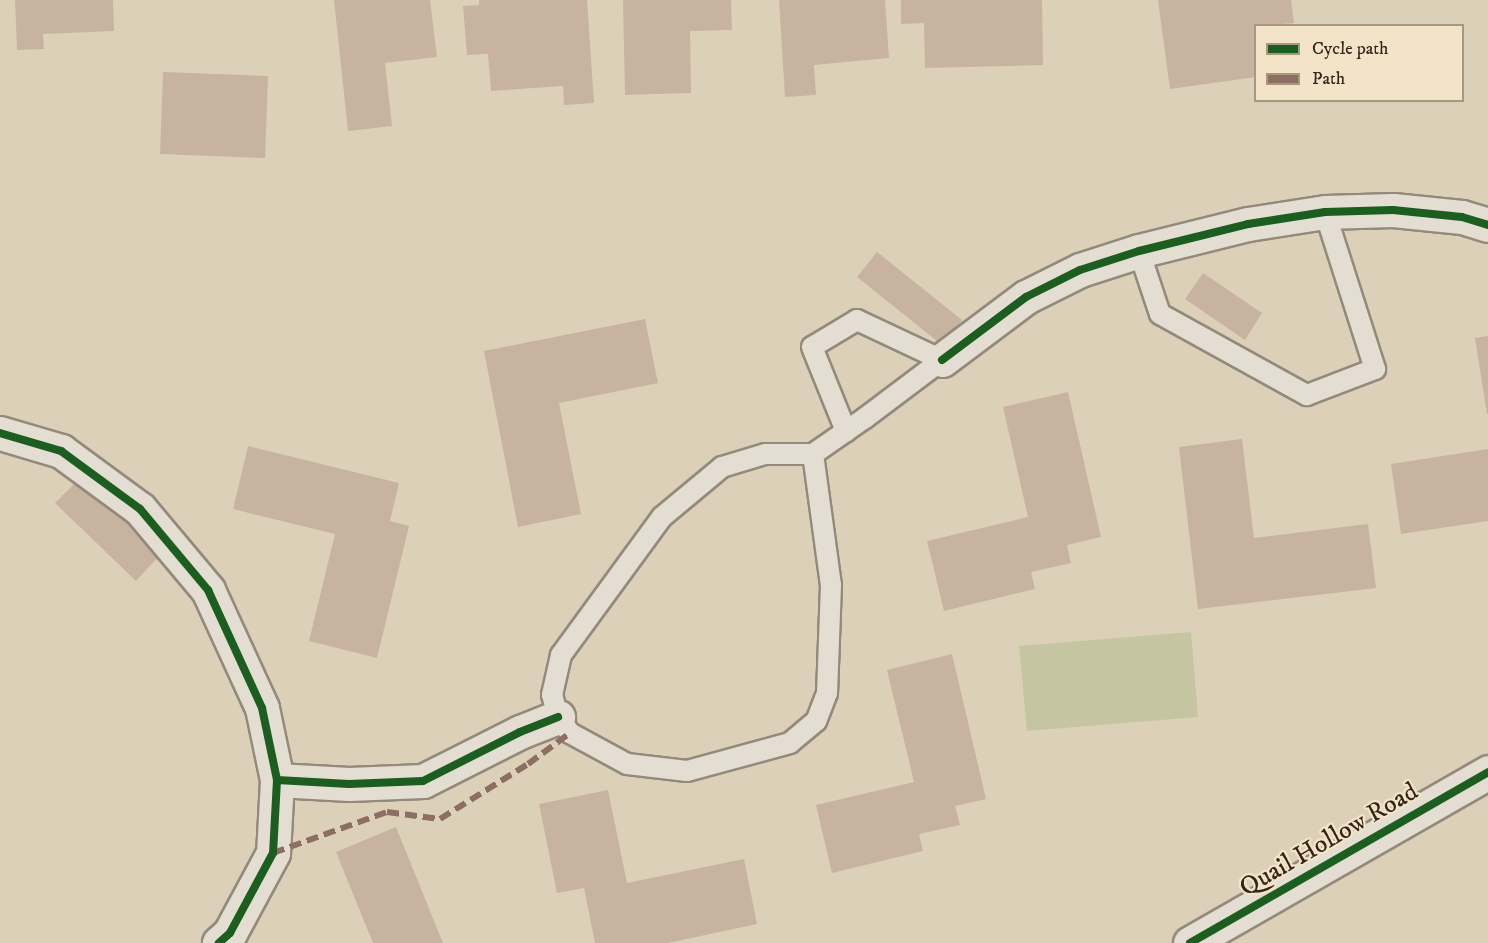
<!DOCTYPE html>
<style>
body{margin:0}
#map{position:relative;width:1488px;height:943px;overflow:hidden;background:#ddd0b8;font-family:"IM FELL DW Pica",serif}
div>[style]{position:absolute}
.green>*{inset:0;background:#c5c6a1}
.building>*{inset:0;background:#c8b3a1}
.roads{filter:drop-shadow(2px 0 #938a7c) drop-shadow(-2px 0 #938a7c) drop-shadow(0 2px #938a7c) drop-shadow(0 -2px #938a7c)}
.service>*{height:20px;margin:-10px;padding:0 10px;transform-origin:10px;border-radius:10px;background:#e4ddd1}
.minor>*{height:33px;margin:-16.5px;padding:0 16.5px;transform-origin:16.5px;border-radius:16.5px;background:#e4ddd1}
.secondary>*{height:33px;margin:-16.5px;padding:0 16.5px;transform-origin:16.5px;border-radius:16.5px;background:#e4ddd1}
.quiet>*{height:6px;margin-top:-3px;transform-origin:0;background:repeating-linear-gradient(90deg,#8d6e63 0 12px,transparent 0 18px)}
.cycleway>*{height:8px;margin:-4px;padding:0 4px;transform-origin:4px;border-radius:4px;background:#1b5e20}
span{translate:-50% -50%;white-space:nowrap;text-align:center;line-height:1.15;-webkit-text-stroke:4.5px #f3e4c7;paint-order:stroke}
.street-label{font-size:26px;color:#34251b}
.legend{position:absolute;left:1254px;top:24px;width:210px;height:78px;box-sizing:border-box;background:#f3e4c7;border:2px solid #a79882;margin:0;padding:8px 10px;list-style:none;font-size:18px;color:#34251b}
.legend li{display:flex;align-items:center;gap:12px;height:30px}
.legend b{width:30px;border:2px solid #a79882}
</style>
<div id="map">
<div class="green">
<div style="clip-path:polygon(1191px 632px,1198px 717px,1027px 731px,1019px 646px)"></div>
</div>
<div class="building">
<div style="clip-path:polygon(15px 0,113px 0,114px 31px,43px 34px,44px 49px,17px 50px)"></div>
<div style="clip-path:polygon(334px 0,430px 0,437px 57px,385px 63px,392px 126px,348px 131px)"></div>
<div style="clip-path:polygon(479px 0,587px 0,594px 103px,564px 105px,563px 86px,491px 91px,488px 54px,467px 55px,463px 6px,479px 5px)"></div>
<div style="clip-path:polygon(623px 0,731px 0,732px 30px,690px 31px,691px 93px,625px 95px)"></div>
<div style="clip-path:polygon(779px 0,885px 0,889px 58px,814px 65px,816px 95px,785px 97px)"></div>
<div style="clip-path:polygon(901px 0,1042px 0,1043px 65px,925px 68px,924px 23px,901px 24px)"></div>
<div style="clip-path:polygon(1158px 0,1291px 0,1294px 23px,1256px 26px,1256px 77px,1170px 89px)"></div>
<div style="clip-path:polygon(163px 72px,268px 76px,265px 158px,160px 154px)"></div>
<div style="clip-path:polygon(877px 252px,962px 320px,942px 345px,857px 277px)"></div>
<div style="clip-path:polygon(1203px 273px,1262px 313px,1245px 340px,1185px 299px)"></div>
<div style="clip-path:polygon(645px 319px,658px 383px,559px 403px,581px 514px,518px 527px,484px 351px)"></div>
<div style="clip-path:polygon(1488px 336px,1488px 414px,1487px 414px,1475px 338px)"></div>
<div style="clip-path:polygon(1068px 392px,1101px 537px,1067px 545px,1071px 563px,1031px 572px,1035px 589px,944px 611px,927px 541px,1028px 517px,1003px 407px)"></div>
<div style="clip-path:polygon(1242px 439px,1254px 538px,1368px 524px,1376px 588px,1198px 609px,1179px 447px)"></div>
<div style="clip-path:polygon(248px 446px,399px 483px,390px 521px,409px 526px,377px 658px,309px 641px,335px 534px,233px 509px)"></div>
<div style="clip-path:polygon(1488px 449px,1488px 521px,1401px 534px,1391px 464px)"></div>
<div style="clip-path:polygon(80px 478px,160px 555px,136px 581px,55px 503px)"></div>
<div style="clip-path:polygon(952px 654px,986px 799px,955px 806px,960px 825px,919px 834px,923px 851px,832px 873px,816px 805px,914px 782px,887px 670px)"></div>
<div style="clip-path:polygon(608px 790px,627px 883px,744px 859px,757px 924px,668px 943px,595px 943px,584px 888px,557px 893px,539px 804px)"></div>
<div style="clip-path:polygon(396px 827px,443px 943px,373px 943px,336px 852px)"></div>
</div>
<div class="roads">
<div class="service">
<div style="left:1139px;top:251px;width:66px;rotate:71.6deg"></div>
<div style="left:1160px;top:314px;width:168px;rotate:28.9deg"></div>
<div style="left:1307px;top:395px;width:73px;rotate:-20.9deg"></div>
<div style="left:1375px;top:369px;width:165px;rotate:-107.7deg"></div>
<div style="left:813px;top:454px;width:132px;rotate:82.2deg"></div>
<div style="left:831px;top:585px;width:108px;rotate:92.1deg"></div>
<div style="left:827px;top:693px;width:30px;rotate:111deg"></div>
<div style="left:816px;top:721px;width:34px;rotate:140deg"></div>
<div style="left:790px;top:743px;width:107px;rotate:164.8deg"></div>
<div style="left:687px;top:771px;width:60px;rotate:-173.3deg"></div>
<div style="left:627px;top:764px;width:65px;rotate:-151.5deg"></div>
<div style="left:570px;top:733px;width:20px;rotate:-127deg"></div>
<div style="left:558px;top:717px;width:23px;rotate:-105deg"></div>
<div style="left:552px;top:695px;width:41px;rotate:-77.3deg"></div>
<div style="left:561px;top:655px;width:171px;rotate:-53.8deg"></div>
<div style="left:662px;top:517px;width:78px;rotate:-39.8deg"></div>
<div style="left:722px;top:467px;width:45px;rotate:-16.8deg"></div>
<div style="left:765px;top:454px;width:48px"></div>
<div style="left:813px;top:454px;width:63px;rotate:-34.7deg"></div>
<div style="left:865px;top:418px;width:96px;rotate:-37deg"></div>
<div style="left:942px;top:360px;width:94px;rotate:-154.8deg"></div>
<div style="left:857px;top:320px;width:52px;rotate:149deg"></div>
<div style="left:812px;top:347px;width:91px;rotate:68deg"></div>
</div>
<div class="minor">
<div style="left:942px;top:360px;width:105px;rotate:-36.9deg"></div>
<div style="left:1026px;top:297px;width:60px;rotate:-26.6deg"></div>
<div style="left:1080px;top:270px;width:62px;rotate:-17.9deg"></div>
<div style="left:1139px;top:251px;width:112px;rotate:-13.9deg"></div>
<div style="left:1248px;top:224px;width:78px;rotate:-8.9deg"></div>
<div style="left:1325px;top:212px;width:68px;rotate:-1.7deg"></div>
<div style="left:1393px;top:210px;width:69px;rotate:5.8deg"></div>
<div style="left:1462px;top:217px;width:27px;rotate:17deg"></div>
<div style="left:0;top:433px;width:64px;rotate:16.4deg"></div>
<div style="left:61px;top:451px;width:98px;rotate:36.3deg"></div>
<div style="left:140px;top:509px;width:106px;rotate:50deg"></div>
<div style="left:208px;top:590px;width:130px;rotate:65.4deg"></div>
<div style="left:262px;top:708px;width:74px;rotate:78.2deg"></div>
<div style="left:277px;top:780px;width:73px;rotate:93.1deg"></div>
<div style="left:273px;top:853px;width:91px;rotate:118.3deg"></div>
<div style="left:230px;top:933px;width:15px;rotate:138deg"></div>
<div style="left:277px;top:780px;width:72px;rotate:3.2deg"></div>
<div style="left:349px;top:784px;width:74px;rotate:-2.3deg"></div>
<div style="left:423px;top:781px;width:109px;rotate:-26.8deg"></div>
<div style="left:520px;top:732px;width:41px;rotate:-21.5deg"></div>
</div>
<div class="secondary">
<div style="left:1190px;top:943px;width:344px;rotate:-29.8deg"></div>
</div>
</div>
<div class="quiet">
<div style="left:273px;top:853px;width:121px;rotate:-19.8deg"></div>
<div style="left:387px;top:812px;width:53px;rotate:7.5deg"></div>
<div style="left:440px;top:819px;width:104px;rotate:-32deg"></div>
<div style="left:528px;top:764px;width:52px;rotate:-36.4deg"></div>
</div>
<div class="cycleway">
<div style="left:942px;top:360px;width:105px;rotate:-36.9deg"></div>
<div style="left:1026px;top:297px;width:60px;rotate:-26.6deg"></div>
<div style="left:1080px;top:270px;width:62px;rotate:-17.9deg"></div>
<div style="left:1139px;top:251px;width:112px;rotate:-13.9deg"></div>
<div style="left:1248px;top:224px;width:78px;rotate:-8.9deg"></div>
<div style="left:1325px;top:212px;width:68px;rotate:-1.7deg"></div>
<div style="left:1393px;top:210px;width:69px;rotate:5.8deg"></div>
<div style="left:1462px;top:217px;width:27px;rotate:17deg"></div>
<div style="left:0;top:433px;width:64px;rotate:16.4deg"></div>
<div style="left:61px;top:451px;width:98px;rotate:36.3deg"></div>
<div style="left:140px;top:509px;width:106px;rotate:50deg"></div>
<div style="left:208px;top:590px;width:130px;rotate:65.4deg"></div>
<div style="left:262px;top:708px;width:74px;rotate:78.2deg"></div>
<div style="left:277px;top:780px;width:73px;rotate:93.1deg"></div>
<div style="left:273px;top:853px;width:91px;rotate:118.3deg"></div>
<div style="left:230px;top:933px;width:15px;rotate:138deg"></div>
<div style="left:277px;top:780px;width:72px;rotate:3.2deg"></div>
<div style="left:349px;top:784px;width:74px;rotate:-2.3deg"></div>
<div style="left:423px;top:781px;width:109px;rotate:-26.8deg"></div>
<div style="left:520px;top:732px;width:41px;rotate:-21.5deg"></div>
<div style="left:1190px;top:943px;width:344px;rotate:-29.8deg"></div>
</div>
<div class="street-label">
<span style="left:1329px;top:840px;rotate:-30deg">Quail Hollow Road</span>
</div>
<ul class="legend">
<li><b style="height:8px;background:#1b5e20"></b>Cycle path</li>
<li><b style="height:8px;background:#8d6e63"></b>Path</li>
</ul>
</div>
